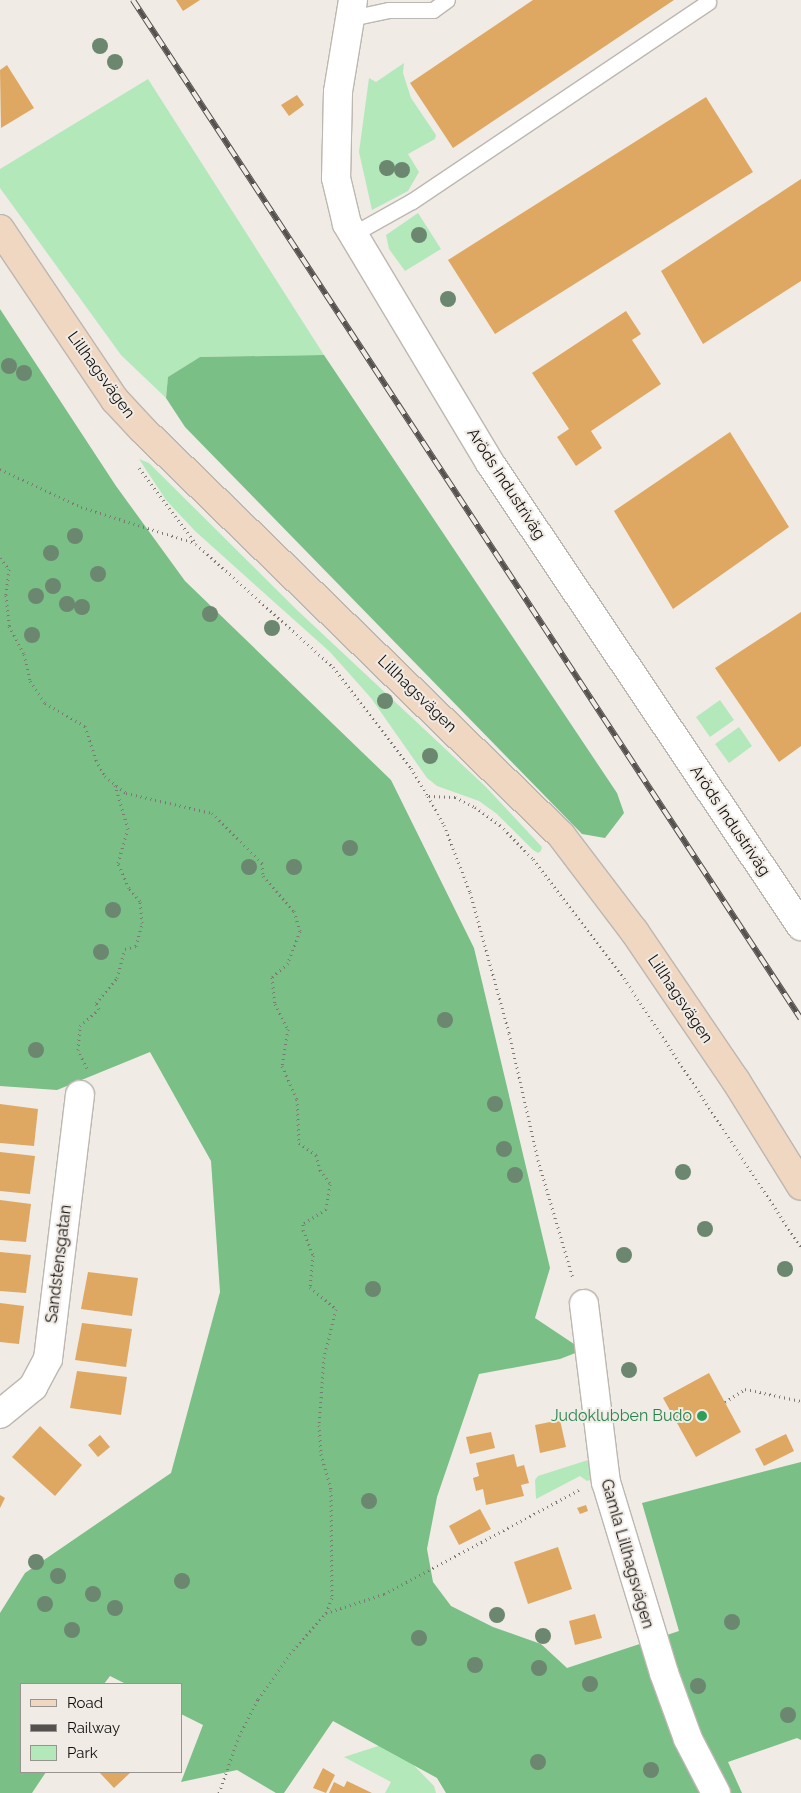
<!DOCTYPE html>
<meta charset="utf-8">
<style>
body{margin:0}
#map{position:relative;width:801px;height:1793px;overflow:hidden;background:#f1ebe5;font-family:Raleway,sans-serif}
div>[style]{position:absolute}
.green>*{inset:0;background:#b3e8bb}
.forest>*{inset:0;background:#79bf86}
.building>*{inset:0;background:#dea862}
.path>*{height:3px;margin-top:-1.5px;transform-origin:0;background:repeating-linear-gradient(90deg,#7c7874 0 1px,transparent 0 5px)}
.roads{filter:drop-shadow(1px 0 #bcb7b0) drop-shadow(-1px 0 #bcb7b0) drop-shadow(0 1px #bcb7b0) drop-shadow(0 -1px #bcb7b0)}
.lane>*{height:15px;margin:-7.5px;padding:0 7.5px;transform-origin:7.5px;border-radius:7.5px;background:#fff}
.street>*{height:28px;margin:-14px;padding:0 14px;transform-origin:14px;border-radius:14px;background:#fff}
.secondary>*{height:28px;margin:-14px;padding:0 14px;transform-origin:14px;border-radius:14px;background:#f0d7c1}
.rail>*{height:5.5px;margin-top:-2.75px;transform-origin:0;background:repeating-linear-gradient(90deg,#f1ebe5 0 11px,#54514e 0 22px);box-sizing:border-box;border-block:1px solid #54514e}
.trees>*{width:16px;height:16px;margin:-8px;border-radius:50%;background:#6c8770}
.dots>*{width:14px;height:14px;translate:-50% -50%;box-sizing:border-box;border:2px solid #f1ebe5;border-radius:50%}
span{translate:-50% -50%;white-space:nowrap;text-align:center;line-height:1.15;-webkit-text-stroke:4px #f1ebe5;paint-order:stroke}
.street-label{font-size:16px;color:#110f0d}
.leisure-label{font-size:16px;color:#27864d}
.right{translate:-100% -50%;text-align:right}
.legend{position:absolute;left:20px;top:1683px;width:162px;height:90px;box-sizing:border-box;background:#f1ebe5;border:1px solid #97938f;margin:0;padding:6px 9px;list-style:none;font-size:15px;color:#110f0d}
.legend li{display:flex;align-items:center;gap:10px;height:25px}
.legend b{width:25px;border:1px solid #97938f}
</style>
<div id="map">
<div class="green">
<div style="clip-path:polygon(404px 63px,403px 73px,411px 98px,436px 135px,435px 139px,408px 154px,419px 172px,408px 191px,372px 210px,359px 152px,369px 78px,376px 82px)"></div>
<div style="clip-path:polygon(148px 79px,324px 355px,200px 357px,168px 377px,166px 398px,121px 355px,0 188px,0 169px)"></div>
<div style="clip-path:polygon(418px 213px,441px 249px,405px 271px,389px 249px,386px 235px)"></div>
<div style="clip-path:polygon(139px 459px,149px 463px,297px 610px,486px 787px,542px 847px,541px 851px,538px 853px,533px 850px,497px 814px,479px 801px,437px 786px,427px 778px,371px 698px,330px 652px,195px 531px,166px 500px)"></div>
<div style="clip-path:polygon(720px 700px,734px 720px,710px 737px,696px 717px)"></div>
<div style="clip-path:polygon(739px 727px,752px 746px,729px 763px,715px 744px)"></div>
<div style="clip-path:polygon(588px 1460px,593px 1479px,587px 1481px,580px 1476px,536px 1499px,535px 1480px,538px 1476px)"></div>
<div style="clip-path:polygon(391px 1742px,434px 1786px,436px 1793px,385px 1793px,391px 1782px,344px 1757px)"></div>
</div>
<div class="forest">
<div style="clip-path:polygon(0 309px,116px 486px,185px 581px,391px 780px,474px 948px,550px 1268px,535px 1318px,583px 1350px,560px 1359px,479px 1374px,437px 1497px,427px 1549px,433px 1582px,451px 1606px,493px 1627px,541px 1644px,567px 1668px,679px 1631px,642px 1503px,801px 1462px,801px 1740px,797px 1738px,728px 1762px,742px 1793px,446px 1793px,437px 1778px,333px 1721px,284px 1793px,276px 1793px,237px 1770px,181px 1782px,203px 1725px,181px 1714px,181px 1684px,126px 1684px,110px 1676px,104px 1684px,21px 1684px,21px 1772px,46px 1772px,32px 1793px,0 1793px,0 1613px,25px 1573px,171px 1473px,220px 1292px,211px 1161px,150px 1052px,57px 1090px,0 1086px)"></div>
<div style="clip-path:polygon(324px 355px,617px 793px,624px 813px,605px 838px,582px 834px,185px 427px,166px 398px,168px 377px,200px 357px)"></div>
</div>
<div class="building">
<div style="clip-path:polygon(176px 0,200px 0,183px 11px)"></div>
<div style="clip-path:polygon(533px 0,674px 0,453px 148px,410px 83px)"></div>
<div style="clip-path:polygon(7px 65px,34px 108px,1px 128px,0 70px)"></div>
<div style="clip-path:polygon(297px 95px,304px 105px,289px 116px,281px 105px)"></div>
<div style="clip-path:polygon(706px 97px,753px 172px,495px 334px,448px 260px)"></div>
<div style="clip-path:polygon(801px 179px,801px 281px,703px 344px,661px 271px)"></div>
<div style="clip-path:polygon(626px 311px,641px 334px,632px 340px,661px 384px,591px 431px,602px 448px,576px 466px,557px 437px,569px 429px,532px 373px)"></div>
<div style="clip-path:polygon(730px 432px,789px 527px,673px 609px,614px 511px)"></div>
<div style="clip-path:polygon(801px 612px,801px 746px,779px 762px,715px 668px)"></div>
<div style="clip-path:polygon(0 1104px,38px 1109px,34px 1146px,0 1143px)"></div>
<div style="clip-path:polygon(0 1152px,35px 1156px,30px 1194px,0 1191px)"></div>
<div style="clip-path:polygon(0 1200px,31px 1204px,26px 1242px,0 1240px)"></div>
<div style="clip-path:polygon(0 1252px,31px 1255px,26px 1293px,0 1291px)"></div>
<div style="clip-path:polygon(88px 1272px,138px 1278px,132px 1316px,81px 1309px)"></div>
<div style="clip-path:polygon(0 1303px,24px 1306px,19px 1344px,0 1342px)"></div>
<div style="clip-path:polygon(82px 1323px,132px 1329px,126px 1367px,75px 1360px)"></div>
<div style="clip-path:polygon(77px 1371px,127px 1377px,121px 1415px,70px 1408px)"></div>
<div style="clip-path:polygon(709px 1373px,741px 1432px,696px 1457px,663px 1398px)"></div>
<div style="clip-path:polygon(560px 1420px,566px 1447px,540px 1453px,535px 1425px)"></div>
<div style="clip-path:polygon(40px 1426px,82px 1465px,55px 1496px,12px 1457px)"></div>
<div style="clip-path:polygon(491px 1432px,495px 1448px,470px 1454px,466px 1437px)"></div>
<div style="clip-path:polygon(786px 1434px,794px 1451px,764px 1466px,755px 1449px)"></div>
<div style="clip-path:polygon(100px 1435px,110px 1447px,98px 1457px,88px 1445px)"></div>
<div style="clip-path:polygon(514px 1454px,517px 1467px,524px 1465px,529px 1483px,521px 1485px,524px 1496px,486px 1505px,483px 1489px,476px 1491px,473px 1478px,479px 1476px,476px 1463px)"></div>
<div style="clip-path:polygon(0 1495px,5px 1498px,0 1508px)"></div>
<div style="clip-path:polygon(586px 1505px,588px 1511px,580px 1514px,577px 1508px)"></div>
<div style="clip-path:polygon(480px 1509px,491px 1529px,459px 1545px,449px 1526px)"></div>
<div style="clip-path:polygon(558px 1547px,572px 1589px,528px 1604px,514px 1562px)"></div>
<div style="clip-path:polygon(595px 1614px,602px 1638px,575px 1645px,569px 1621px)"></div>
<div style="clip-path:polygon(323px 1768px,335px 1775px,326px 1793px,313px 1788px)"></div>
<div style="clip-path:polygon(99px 1772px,131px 1772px,114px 1788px)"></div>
<div style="clip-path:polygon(347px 1781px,372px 1793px,329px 1793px,334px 1782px,344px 1787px)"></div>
</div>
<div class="path">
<div style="left:139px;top:468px;width:95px;rotate:53.1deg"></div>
<div style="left:196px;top:544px;width:184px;rotate:41.9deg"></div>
<div style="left:333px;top:667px;width:128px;rotate:52.3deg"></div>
<div style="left:411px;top:768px;width:33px;rotate:59deg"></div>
<div style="left:428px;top:796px;width:33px;rotate:61deg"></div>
<div style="left:444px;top:825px;width:72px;rotate:68.8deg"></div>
<div style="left:470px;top:892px;width:146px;rotate:74.5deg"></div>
<div style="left:509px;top:1033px;width:130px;rotate:77.1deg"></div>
<div style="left:538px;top:1160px;width:123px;rotate:73.5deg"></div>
<div style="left:0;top:469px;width:89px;rotate:25.1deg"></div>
<div style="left:81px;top:507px;width:120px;rotate:17.5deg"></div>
<div style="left:0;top:558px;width:14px;rotate:51deg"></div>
<div style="left:9px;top:569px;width:26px;rotate:97deg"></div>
<div style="left:6px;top:595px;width:31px;rotate:84deg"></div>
<div style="left:9px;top:626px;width:32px;rotate:62deg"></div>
<div style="left:24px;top:654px;width:28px;rotate:77deg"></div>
<div style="left:30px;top:681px;width:27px;rotate:56deg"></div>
<div style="left:45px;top:703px;width:46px;rotate:29.9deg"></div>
<div style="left:85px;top:726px;width:36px;rotate:72deg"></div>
<div style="left:96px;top:760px;width:18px;rotate:61deg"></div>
<div style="left:105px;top:776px;width:27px;rotate:39deg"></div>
<div style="left:126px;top:793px;width:88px;rotate:13.1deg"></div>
<div style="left:212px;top:813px;width:71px;rotate:45deg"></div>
<div style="left:262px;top:863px;width:13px;rotate:86deg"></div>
<div style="left:263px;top:876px;width:47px;rotate:48.5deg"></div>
<div style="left:294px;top:911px;width:21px;rotate:73deg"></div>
<div style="left:300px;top:931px;width:34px;rotate:111deg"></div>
<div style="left:288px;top:963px;width:21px;rotate:139deg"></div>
<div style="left:272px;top:977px;width:27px;rotate:84deg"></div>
<div style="left:275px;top:1004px;width:28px;rotate:63deg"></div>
<div style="left:288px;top:1029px;width:37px;rotate:99deg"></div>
<div style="left:282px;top:1066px;width:36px;rotate:66deg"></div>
<div style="left:297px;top:1099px;width:44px;rotate:87.4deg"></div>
<div style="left:299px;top:1143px;width:21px;rotate:35deg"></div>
<div style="left:316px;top:1155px;width:16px;rotate:75deg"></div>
<div style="left:320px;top:1170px;width:17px;rotate:54deg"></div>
<div style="left:330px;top:1184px;width:25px;rotate:99deg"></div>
<div style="left:326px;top:1209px;width:27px;rotate:147deg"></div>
<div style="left:303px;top:1224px;width:6px;rotate:90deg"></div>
<div style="left:303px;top:1230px;width:27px;rotate:68deg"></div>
<div style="left:313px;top:1255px;width:32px;rotate:95deg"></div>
<div style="left:310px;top:1287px;width:34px;rotate:40deg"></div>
<div style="left:336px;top:1309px;width:49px;rotate:104deg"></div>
<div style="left:324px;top:1357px;width:68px;rotate:94.2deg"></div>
<div style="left:319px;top:1425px;width:29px;rotate:86deg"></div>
<div style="left:321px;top:1454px;width:37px;rotate:74deg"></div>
<div style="left:331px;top:1490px;width:108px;rotate:89.5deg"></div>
<div style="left:332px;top:1598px;width:16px;rotate:112deg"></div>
<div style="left:429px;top:796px;width:26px;rotate:2deg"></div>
<div style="left:455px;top:797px;width:22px;rotate:27deg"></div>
<div style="left:475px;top:807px;width:31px;rotate:36deg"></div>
<div style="left:500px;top:825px;width:47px;rotate:45.9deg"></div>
<div style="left:533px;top:859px;width:150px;rotate:52.6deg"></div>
<div style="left:624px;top:978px;width:322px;rotate:56.7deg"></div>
<div style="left:87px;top:1068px;width:20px;rotate:-117deg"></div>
<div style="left:78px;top:1050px;width:24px;rotate:-85deg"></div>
<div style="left:80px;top:1026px;width:25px;rotate:-42deg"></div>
<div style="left:99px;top:1009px;width:7px;rotate:-117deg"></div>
<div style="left:96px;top:1003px;width:33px;rotate:-50deg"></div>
<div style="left:117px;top:978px;width:30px;rotate:-75deg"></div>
<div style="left:125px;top:949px;width:11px;rotate:-15deg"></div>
<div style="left:136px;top:946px;width:24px;rotate:-75deg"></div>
<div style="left:142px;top:923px;width:22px;rotate:-95deg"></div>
<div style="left:140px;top:901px;width:17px;rotate:-130deg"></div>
<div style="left:129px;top:888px;width:27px;rotate:-114deg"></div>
<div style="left:118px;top:863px;width:35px;rotate:-74deg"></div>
<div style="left:128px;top:829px;width:46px;rotate:-106.5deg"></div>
<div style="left:725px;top:1402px;width:24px;rotate:-33deg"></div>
<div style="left:745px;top:1389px;width:57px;rotate:12.1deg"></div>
<div style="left:219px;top:1793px;width:60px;rotate:-70.7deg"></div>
<div style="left:239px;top:1736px;width:42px;rotate:-62.8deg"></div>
<div style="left:258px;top:1699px;width:60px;rotate:-54.5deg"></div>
<div style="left:293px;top:1650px;width:50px;rotate:-48.3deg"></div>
<div style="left:326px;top:1613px;width:61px;rotate:-18.1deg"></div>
<div style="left:384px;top:1594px;width:221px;rotate:-28.1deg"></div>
</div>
<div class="roads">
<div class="lane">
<div style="left:351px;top:18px;width:39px;rotate:-12deg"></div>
<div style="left:389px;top:10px;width:44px"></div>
<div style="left:433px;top:10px;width:17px;rotate:-36deg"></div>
<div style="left:353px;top:234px;width:68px;rotate:-29.2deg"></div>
<div style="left:412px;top:201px;width:357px;rotate:-33.9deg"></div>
</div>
<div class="street">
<div style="left:353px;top:0;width:93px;rotate:99.3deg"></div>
<div style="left:338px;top:92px;width:86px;rotate:91.3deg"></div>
<div style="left:336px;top:178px;width:47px;rotate:76.6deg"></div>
<div style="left:347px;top:224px;width:279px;rotate:59.1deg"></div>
<div style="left:490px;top:463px;width:558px;rotate:56.11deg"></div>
<div style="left:584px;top:1304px;width:179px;rotate:83deg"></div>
<div style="left:606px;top:1482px;width:200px;rotate:73.1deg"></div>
<div style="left:664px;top:1673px;width:70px;rotate:70deg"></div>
<div style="left:688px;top:1739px;width:61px;rotate:62.6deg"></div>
<div style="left:0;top:1414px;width:43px;rotate:-39.3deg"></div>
<div style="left:33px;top:1387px;width:32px;rotate:-62deg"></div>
<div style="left:48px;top:1359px;width:266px;rotate:-83.1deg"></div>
</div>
<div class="secondary">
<div style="left:0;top:229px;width:206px;rotate:56.1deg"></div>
<div style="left:115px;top:400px;width:41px;rotate:47deg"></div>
<div style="left:143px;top:430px;width:582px;rotate:44.1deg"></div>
<div style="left:561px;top:835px;width:121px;rotate:52.8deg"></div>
<div style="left:634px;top:931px;width:181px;rotate:55.8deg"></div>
<div style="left:736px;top:1081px;width:123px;rotate:58.2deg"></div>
</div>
</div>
<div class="rail">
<div style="left:133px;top:0;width:1218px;rotate:56.75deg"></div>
</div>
<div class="trees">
<div style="left:100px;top:46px"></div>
<div style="left:115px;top:62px"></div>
<div style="left:387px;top:168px"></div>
<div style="left:402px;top:170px"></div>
<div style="left:419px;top:235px"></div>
<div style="left:448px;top:299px"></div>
<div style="left:9px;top:366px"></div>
<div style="left:24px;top:373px"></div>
<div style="left:75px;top:536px"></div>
<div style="left:51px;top:553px"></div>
<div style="left:98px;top:574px"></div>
<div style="left:53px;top:586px"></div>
<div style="left:36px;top:596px"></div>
<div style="left:67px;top:604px"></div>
<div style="left:82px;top:607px"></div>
<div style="left:210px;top:614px"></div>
<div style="left:272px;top:628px"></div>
<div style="left:32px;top:635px"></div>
<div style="left:385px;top:701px"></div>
<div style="left:430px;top:756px"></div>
<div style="left:350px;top:848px"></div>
<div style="left:249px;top:867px"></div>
<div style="left:294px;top:867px"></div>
<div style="left:113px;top:910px"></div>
<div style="left:101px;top:952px"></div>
<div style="left:445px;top:1020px"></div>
<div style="left:36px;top:1050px"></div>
<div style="left:495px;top:1104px"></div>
<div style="left:504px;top:1149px"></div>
<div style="left:683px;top:1172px"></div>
<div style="left:515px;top:1175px"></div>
<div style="left:705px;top:1229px"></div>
<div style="left:624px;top:1255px"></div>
<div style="left:785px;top:1269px"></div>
<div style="left:373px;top:1289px"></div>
<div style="left:629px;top:1370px"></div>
<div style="left:369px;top:1501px"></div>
<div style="left:36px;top:1562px"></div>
<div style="left:58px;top:1576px"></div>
<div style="left:182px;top:1581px"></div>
<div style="left:93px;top:1594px"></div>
<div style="left:45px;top:1604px"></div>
<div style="left:115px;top:1608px"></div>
<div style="left:497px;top:1615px"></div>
<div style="left:732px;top:1622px"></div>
<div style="left:72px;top:1630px"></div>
<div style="left:543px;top:1636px"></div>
<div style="left:419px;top:1638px"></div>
<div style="left:475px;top:1665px"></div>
<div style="left:539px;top:1668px"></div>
<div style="left:590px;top:1684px"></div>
<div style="left:698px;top:1686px"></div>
<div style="left:788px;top:1715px"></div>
<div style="left:538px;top:1762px"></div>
<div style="left:651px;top:1770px"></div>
</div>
<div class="dots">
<div style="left:702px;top:1416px;background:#2e9e5b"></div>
</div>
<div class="street-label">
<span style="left:101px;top:375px;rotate:54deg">Lillhagsvägen</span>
<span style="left:506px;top:484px;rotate:57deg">Aröds Industriväg</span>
<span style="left:417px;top:694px;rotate:44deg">Lillhagsvägen</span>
<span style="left:730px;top:821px;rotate:56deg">Aröds Industriväg</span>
<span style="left:680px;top:999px;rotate:56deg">Lillhagsvägen</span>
<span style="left:59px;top:1264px;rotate:-83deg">Sandstensgatan</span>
<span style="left:627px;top:1554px;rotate:74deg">Gamla Lillhagsvägen</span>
</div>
<div class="leisure-label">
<span class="right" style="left:692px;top:1416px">Judoklubben Budo</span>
</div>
<ul class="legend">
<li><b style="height:6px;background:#f0d7c1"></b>Road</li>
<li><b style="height:6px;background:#54514e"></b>Railway</li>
<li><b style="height:14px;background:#b3e8bb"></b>Park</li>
</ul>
</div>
